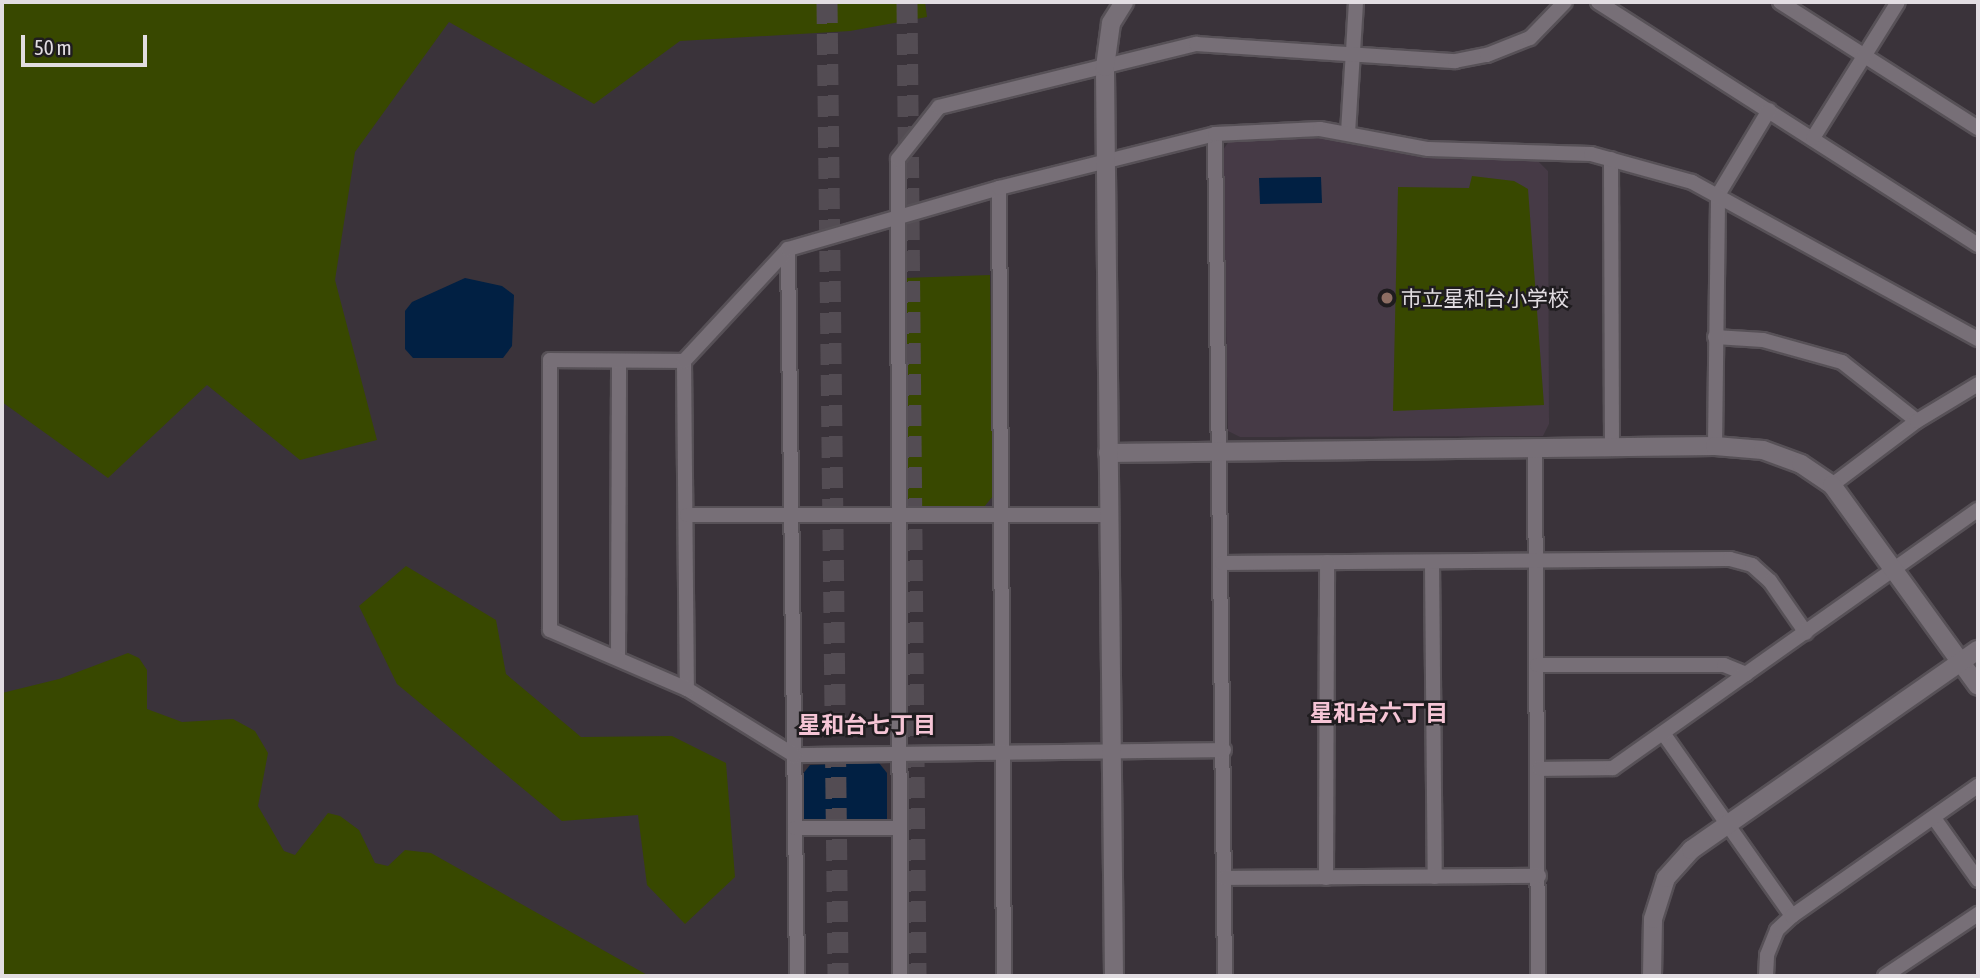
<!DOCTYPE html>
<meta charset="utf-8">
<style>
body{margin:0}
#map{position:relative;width:1980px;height:978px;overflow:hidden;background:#3a333a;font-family:"Asap Condensed","Noto Sans JP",sans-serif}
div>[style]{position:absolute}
.built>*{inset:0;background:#463a46}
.green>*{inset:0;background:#384800}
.water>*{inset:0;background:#012043}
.motorway-tunnel>*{height:21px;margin-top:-10.5px;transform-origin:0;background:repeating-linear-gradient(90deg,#534c53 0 21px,transparent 0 31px)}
.roads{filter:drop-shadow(2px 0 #575157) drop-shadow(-2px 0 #575157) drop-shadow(0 2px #575157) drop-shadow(0 -2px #575157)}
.minor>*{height:14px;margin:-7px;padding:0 7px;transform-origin:7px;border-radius:7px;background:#776f77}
.tertiary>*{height:18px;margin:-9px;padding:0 9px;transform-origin:9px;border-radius:9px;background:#776f77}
.dots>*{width:19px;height:19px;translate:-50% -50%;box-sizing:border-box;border:4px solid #1f1c1f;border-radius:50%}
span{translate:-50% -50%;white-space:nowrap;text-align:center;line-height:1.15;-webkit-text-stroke:5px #1f1c1f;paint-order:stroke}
.poi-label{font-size:21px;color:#e2dde2}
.left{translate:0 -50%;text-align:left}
.neighbourhood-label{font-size:23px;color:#f6c5d6;font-weight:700}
.frame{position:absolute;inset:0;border:4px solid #e2dde2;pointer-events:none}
.scale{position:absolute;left:21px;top:35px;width:126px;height:32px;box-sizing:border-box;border:4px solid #e2dde2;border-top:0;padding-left:9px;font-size:21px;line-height:24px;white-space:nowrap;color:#e2dde2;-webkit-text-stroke:5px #1f1c1f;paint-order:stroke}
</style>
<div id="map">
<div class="built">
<div style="clip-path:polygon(1323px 136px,1431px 157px,1537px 160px,1548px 171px,1549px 424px,1543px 436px,1240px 437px,1228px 431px,1223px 150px,1231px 138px)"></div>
</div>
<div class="green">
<div style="clip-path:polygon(2px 2px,925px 2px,927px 17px,850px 31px,680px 41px,594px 104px,449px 22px,355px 152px,335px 280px,377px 440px,300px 460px,207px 385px,108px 478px,2px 402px)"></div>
<div style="clip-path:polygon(1472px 176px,1514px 181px,1528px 189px,1544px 405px,1393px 411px,1398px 187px,1469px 188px)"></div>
<div style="clip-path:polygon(990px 275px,993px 496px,984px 507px,913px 506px,903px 499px,904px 278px)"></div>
<div style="clip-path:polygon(406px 566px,496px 620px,506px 674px,581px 737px,672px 736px,726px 763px,735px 877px,685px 924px,647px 885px,638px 815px,562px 821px,397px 684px,359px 606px)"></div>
<div style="clip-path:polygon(128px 653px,139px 658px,147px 670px,147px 709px,182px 722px,233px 719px,255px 731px,268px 753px,258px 806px,284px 851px,295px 855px,328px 813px,340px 816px,359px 830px,375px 863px,388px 866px,405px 850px,431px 853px,649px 976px,2px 976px,2px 693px,59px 679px)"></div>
</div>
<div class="water">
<div style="clip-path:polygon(1321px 177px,1322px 203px,1260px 204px,1259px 178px)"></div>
<div style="clip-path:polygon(465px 278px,502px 286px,514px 295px,512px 346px,503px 358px,413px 358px,405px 349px,405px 311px,412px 302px)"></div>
<div style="clip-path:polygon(879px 763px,887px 773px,887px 822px,803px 823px,802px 775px,810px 765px)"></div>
</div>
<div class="motorway-tunnel">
<div style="left:827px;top:2px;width:974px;rotate:89.35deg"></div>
<div style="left:907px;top:2px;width:974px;rotate:89.47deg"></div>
</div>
<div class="roads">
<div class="minor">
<div style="left:1598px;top:2px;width:451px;rotate:32.6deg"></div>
<div style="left:1780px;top:2px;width:235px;rotate:32.5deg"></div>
<div style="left:1348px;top:133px;width:131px;rotate:-86.5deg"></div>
<div style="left:1215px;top:134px;width:842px;rotate:89.32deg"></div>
<div style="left:1813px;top:138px;width:160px;rotate:-58deg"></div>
<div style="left:1611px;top:159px;width:289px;rotate:89.8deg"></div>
<div style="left:999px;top:188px;width:788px;rotate:89.64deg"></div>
<div style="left:788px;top:249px;width:727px;rotate:89.29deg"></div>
<div style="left:1715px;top:337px;width:48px;rotate:3.6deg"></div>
<div style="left:1763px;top:340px;width:82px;rotate:15.6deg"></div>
<div style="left:1842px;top:362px;width:95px;rotate:38.2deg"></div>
<div style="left:684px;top:361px;width:328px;rotate:89.5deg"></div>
<div style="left:1715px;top:446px;width:251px;rotate:-89.3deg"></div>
<div style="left:1718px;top:195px;width:99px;rotate:-59deg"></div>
<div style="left:1535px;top:449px;width:527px;rotate:89.67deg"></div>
<div style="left:1832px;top:485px;width:106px;rotate:-37deg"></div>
<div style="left:1917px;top:421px;width:71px;rotate:-31.2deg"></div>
<div style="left:687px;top:515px;width:422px"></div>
<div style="left:1432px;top:562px;width:315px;rotate:89.5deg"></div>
<div style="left:1222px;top:563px;width:508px;rotate:-0.45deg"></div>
<div style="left:1730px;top:559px;width:23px;rotate:15deg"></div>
<div style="left:1752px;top:565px;width:24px;rotate:42deg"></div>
<div style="left:1770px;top:581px;width:63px;rotate:55.3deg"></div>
<div style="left:618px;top:658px;width:295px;rotate:-89.8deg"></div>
<div style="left:1537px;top:665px;width:187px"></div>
<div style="left:1724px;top:665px;width:24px;rotate:22deg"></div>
<div style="left:1663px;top:733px;width:224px;rotate:54.8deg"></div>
<div style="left:1224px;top:750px;width:430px;rotate:179.3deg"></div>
<div style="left:794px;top:755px;width:126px;rotate:-148.3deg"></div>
<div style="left:687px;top:689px;width:149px;rotate:-156.7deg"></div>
<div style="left:550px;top:630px;width:270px;rotate:-90deg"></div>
<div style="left:550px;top:360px;width:134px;rotate:0.4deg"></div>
<div style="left:684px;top:361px;width:153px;rotate:-47.1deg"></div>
<div style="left:788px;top:249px;width:220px;rotate:-16.1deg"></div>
<div style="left:999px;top:188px;width:223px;rotate:-14deg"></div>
<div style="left:1215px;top:134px;width:105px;rotate:-2.7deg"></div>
<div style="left:1320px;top:129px;width:110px;rotate:10.5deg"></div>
<div style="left:1428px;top:149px;width:163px;rotate:1.8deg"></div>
<div style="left:1591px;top:154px;width:105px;rotate:15.5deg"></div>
<div style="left:1692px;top:182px;width:326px;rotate:28.8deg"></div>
<div style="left:1540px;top:769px;width:73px;rotate:-0.8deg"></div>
<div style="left:1613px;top:768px;width:447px;rotate:-35.3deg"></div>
<div style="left:1934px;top:818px;width:76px;rotate:54.6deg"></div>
<div style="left:795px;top:828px;width:104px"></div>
<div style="left:1224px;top:878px;width:315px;rotate:-0.4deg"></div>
<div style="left:1326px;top:878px;width:316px;rotate:-89.8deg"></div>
<div style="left:900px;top:976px;width:817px;rotate:-90.14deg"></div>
<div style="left:898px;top:159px;width:66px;rotate:-51.7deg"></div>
<div style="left:939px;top:107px;width:265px;rotate:-13.8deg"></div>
<div style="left:1196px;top:44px;width:260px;rotate:3.8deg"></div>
<div style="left:1455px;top:61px;width:33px;rotate:-11deg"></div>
<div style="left:1487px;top:55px;width:46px;rotate:-21.6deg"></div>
<div style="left:1530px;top:38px;width:50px;rotate:-45.8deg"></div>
<div style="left:1766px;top:976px;width:21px;rotate:-87deg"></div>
<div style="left:1767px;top:955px;width:27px;rotate:-68deg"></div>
<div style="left:1777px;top:930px;width:21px;rotate:-43deg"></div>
<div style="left:1792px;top:916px;width:227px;rotate:-35deg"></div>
<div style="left:1885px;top:976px;width:112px;rotate:-33.7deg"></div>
</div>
<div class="tertiary">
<div style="left:1108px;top:453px;width:607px;rotate:-0.66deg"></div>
<div style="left:1715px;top:446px;width:48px;rotate:4.8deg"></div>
<div style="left:1763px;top:450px;width:40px;rotate:20.2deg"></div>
<div style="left:1801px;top:464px;width:37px;rotate:34deg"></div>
<div style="left:1832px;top:485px;width:248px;rotate:54deg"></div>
<div style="left:1114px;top:976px;width:909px;rotate:-90.57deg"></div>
<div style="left:1105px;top:67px;width:44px;rotate:-82.2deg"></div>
<div style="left:1111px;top:23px;width:25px;rotate:-58deg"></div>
<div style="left:1652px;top:976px;width:57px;rotate:-89deg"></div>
<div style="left:1653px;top:919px;width:43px;rotate:-72.4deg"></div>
<div style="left:1666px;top:878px;width:38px;rotate:-48deg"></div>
<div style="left:1691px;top:850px;width:350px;rotate:-34.9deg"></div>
</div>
</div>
<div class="dots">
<div style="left:1387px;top:298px;background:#8d6e63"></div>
</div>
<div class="poi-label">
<span class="left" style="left:1401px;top:298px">市立星和台小学校</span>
</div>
<div class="neighbourhood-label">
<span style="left:1379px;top:713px">星和台六丁目</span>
<span style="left:867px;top:725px">星和台七丁目</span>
</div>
<div class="frame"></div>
<div class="scale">50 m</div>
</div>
